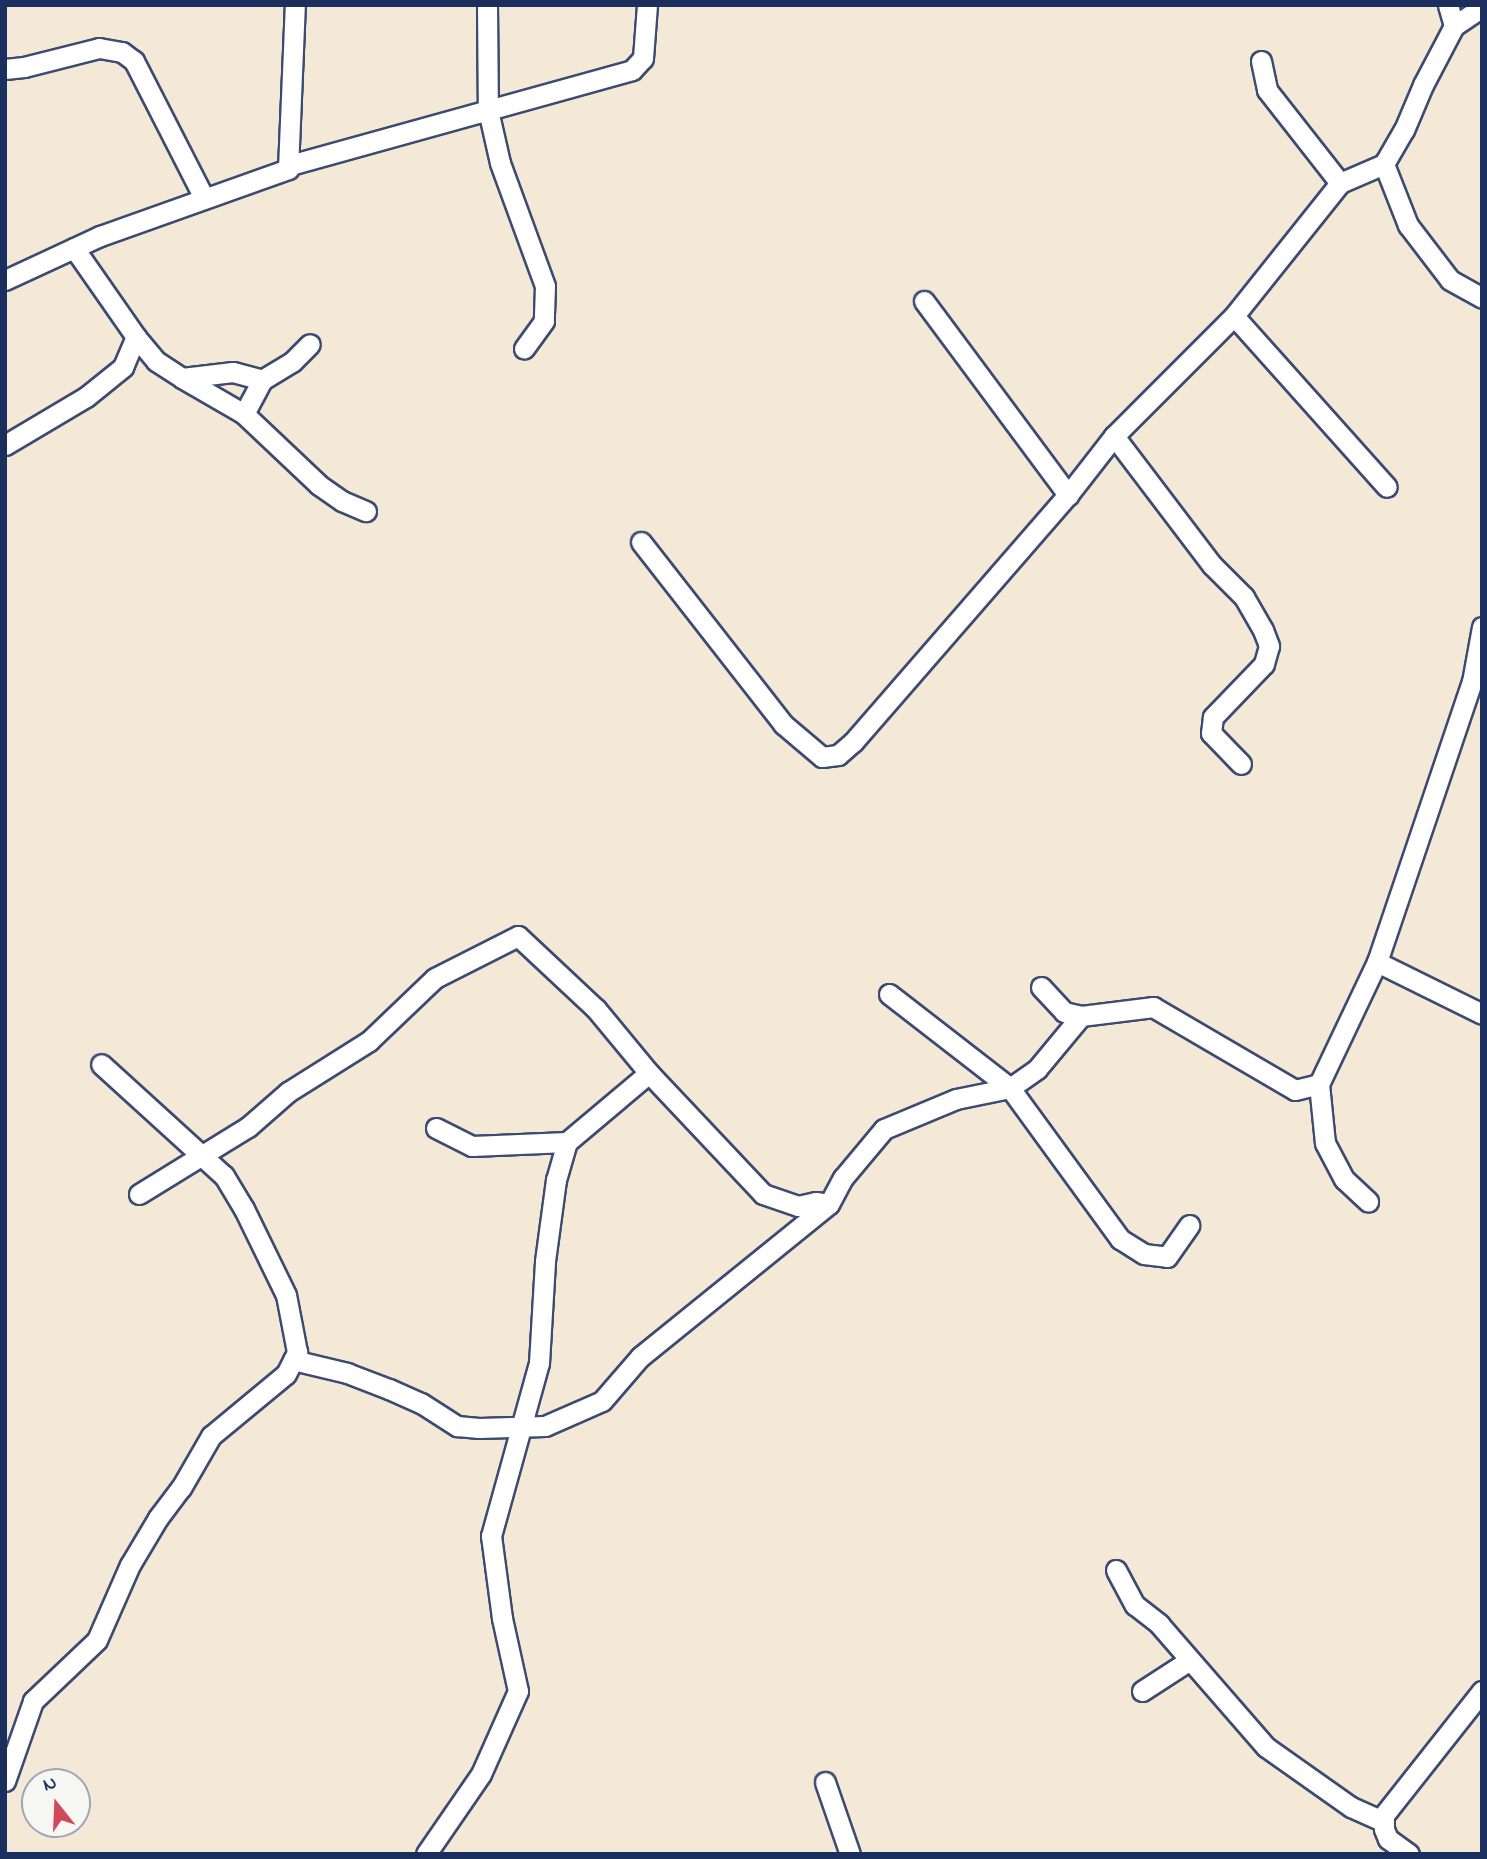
<!DOCTYPE html>
<style>
body{margin:0}
#map{position:relative;width:1487px;height:1859px;overflow:hidden;background:#f4e8d7;font-family:"Indie Flower",sans-serif}
div>[style]{position:absolute}
.roads{filter:drop-shadow(2px 0 #3c4b70) drop-shadow(-2px 0 #3c4b70) drop-shadow(0 2px #3c4b70) drop-shadow(0 -2px #3c4b70)}
.minor>*{height:19px;margin:-9.5px;padding:0 9.5px;transform-origin:9.5px;border-radius:9.5px;background:#fff}
span{translate:-50% -50%;white-space:nowrap;text-align:center;line-height:1.15;-webkit-text-stroke:6px #f6f6f2;paint-order:stroke}
.frame{position:absolute;inset:0;border:7px solid #1b2f5e;pointer-events:none}
.north{position:absolute;left:21px;top:1768px;width:70px;height:70px;box-sizing:border-box;background:#f6f6f2;border:2px solid #9ea6b7;border-radius:50%;rotate:342deg;font-size:19px;font-weight:700;line-height:28px;text-align:center;color:#1b2f5e}
.north::after{content:'';display:block;margin:auto;width:24px;height:32px;background:#d1495b;clip-path:polygon(50% 0,100% 100%,50% 72%,0 100%)}
</style>
<div id="map">
<div class="roads">
<div class="minor">
<div style="left:487px;top:5px;width:105px;rotate:89.5deg"></div>
<div style="left:488px;top:110px;width:54px;rotate:77.2deg"></div>
<div style="left:500px;top:163px;width:131px;rotate:69.9deg"></div>
<div style="left:545px;top:286px;width:35px;rotate:92deg"></div>
<div style="left:544px;top:321px;width:34px;rotate:126deg"></div>
<div style="left:1454px;top:26px;width:34px;rotate:-34deg"></div>
<div style="left:1261px;top:61px;width:30px;rotate:78deg"></div>
<div style="left:1267px;top:90px;width:118px;rotate:51.9deg"></div>
<div style="left:1340px;top:183px;width:48px;rotate:-23.4deg"></div>
<div style="left:1384px;top:164px;width:39px;rotate:-60deg"></div>
<div style="left:1404px;top:130px;width:49px;rotate:-67.1deg"></div>
<div style="left:1423px;top:85px;width:67px;rotate:-62.3deg"></div>
<div style="left:1454px;top:26px;width:22px;rotate:-106deg"></div>
<div style="left:5px;top:69px;width:19px;rotate:-6deg"></div>
<div style="left:24px;top:67px;width:77px;rotate:-14.2deg"></div>
<div style="left:99px;top:48px;width:23px;rotate:10deg"></div>
<div style="left:122px;top:52px;width:15px;rotate:37deg"></div>
<div style="left:134px;top:61px;width:154px;rotate:62.9deg"></div>
<div style="left:1384px;top:164px;width:66px;rotate:68.5deg"></div>
<div style="left:1408px;top:225px;width:69px;rotate:52.6deg"></div>
<div style="left:1450px;top:280px;width:37px;rotate:29deg"></div>
<div style="left:290px;top:165px;width:355px;rotate:-15.5deg"></div>
<div style="left:632px;top:70px;width:16px;rotate:-47deg"></div>
<div style="left:643px;top:58px;width:53px;rotate:-85.7deg"></div>
<div style="left:1340px;top:183px;width:170px;rotate:128.6deg"></div>
<div style="left:1234px;top:316px;width:229px;rotate:48.2deg"></div>
<div style="left:74px;top:248px;width:108px;rotate:55.1deg"></div>
<div style="left:5px;top:280px;width:105px;rotate:-24.9deg"></div>
<div style="left:100px;top:236px;width:200px;rotate:-19.6deg"></div>
<div style="left:288px;top:169px;width:164px;rotate:-87.6deg"></div>
<div style="left:924px;top:301px;width:242px;rotate:53.4deg"></div>
<div style="left:182px;top:378px;width:72px;rotate:30.1deg"></div>
<div style="left:244px;top:414px;width:103px;rotate:43.4deg"></div>
<div style="left:319px;top:485px;width:28px;rotate:35deg"></div>
<div style="left:342px;top:501px;width:26px;rotate:23deg"></div>
<div style="left:244px;top:414px;width:38px;rotate:-62deg"></div>
<div style="left:1114px;top:436px;width:162px;rotate:52.8deg"></div>
<div style="left:1212px;top:565px;width:45px;rotate:45deg"></div>
<div style="left:1244px;top:597px;width:38px;rotate:60deg"></div>
<div style="left:1263px;top:630px;width:17px;rotate:69deg"></div>
<div style="left:1269px;top:646px;width:19px;rotate:106deg"></div>
<div style="left:1264px;top:664px;width:74px;rotate:133.9deg"></div>
<div style="left:1213px;top:717px;width:16px;rotate:97deg"></div>
<div style="left:1211px;top:733px;width:43px;rotate:45.9deg"></div>
<div style="left:5px;top:445px;width:94px;rotate:-30.7deg"></div>
<div style="left:86px;top:397px;width:48px;rotate:-39deg"></div>
<div style="left:123px;top:367px;width:33px;rotate:-67deg"></div>
<div style="left:136px;top:337px;width:31px;rotate:50deg"></div>
<div style="left:156px;top:361px;width:31px;rotate:33deg"></div>
<div style="left:182px;top:378px;width:51px;rotate:-6.7deg"></div>
<div style="left:233px;top:372px;width:30px;rotate:15deg"></div>
<div style="left:262px;top:380px;width:35px;rotate:-31deg"></div>
<div style="left:292px;top:362px;width:25px;rotate:-45deg"></div>
<div style="left:641px;top:542px;width:231px;rotate:52deg"></div>
<div style="left:783px;top:724px;width:51px;rotate:40.2deg"></div>
<div style="left:822px;top:757px;width:16px;rotate:-7deg"></div>
<div style="left:838px;top:755px;width:20px;rotate:-41deg"></div>
<div style="left:853px;top:742px;width:327px;rotate:-49deg"></div>
<div style="left:1068px;top:495px;width:75px;rotate:-52.1deg"></div>
<div style="left:1114px;top:436px;width:170px;rotate:-45deg"></div>
<div style="left:1377px;top:962px;width:117px;rotate:26.3deg"></div>
<div style="left:1041px;top:987px;width:34px;rotate:47deg"></div>
<div style="left:1064px;top:1012px;width:17px;rotate:13deg"></div>
<div style="left:889px;top:994px;width:153px;rotate:37.8deg"></div>
<div style="left:1010px;top:1088px;width:187px;rotate:53.9deg"></div>
<div style="left:1120px;top:1239px;width:28px;rotate:32deg"></div>
<div style="left:1144px;top:1254px;width:23px;rotate:7deg"></div>
<div style="left:1167px;top:1257px;width:39px;rotate:-55deg"></div>
<div style="left:1319px;top:1084px;width:59px;rotate:84.2deg"></div>
<div style="left:1325px;top:1143px;width:41px;rotate:62.2deg"></div>
<div style="left:1344px;top:1179px;width:33px;rotate:43deg"></div>
<div style="left:436px;top:1128px;width:40px;rotate:26.6deg"></div>
<div style="left:472px;top:1146px;width:95px;rotate:-2.4deg"></div>
<div style="left:139px;top:1194px;width:128px;rotate:-31.6deg"></div>
<div style="left:248px;top:1127px;width:53px;rotate:-41.2deg"></div>
<div style="left:288px;top:1092px;width:96px;rotate:-32.2deg"></div>
<div style="left:369px;top:1041px;width:91px;rotate:-43.7deg"></div>
<div style="left:435px;top:978px;width:93px;rotate:-26.8deg"></div>
<div style="left:518px;top:936px;width:107px;rotate:43.1deg"></div>
<div style="left:596px;top:1009px;width:83px;rotate:50.4deg"></div>
<div style="left:649px;top:1073px;width:166px;rotate:46.7deg"></div>
<div style="left:763px;top:1194px;width:37px;rotate:19deg"></div>
<div style="left:798px;top:1206px;width:18px;rotate:-13deg"></div>
<div style="left:816px;top:1202px;width:13px;rotate:9deg"></div>
<div style="left:293px;top:1360px;width:56px;rotate:13.5deg"></div>
<div style="left:347px;top:1373px;width:45px;rotate:20.9deg"></div>
<div style="left:389px;top:1389px;width:35px;rotate:24deg"></div>
<div style="left:421px;top:1403px;width:43px;rotate:32.6deg"></div>
<div style="left:457px;top:1426px;width:22px;rotate:5deg"></div>
<div style="left:479px;top:1428px;width:66px;rotate:-1.7deg"></div>
<div style="left:545px;top:1426px;width:62px;rotate:-23.7deg"></div>
<div style="left:602px;top:1401px;width:58px;rotate:-49.2deg"></div>
<div style="left:640px;top:1357px;width:243px;rotate:-39deg"></div>
<div style="left:829px;top:1204px;width:30px;rotate:-62deg"></div>
<div style="left:843px;top:1178px;width:64px;rotate:-50.1deg"></div>
<div style="left:884px;top:1129px;width:78px;rotate:-22.6deg"></div>
<div style="left:956px;top:1099px;width:55px;rotate:-11.5deg"></div>
<div style="left:1010px;top:1088px;width:33px;rotate:-35deg"></div>
<div style="left:1037px;top:1069px;width:69px;rotate:-50.3deg"></div>
<div style="left:1081px;top:1016px;width:73px;rotate:-7.1deg"></div>
<div style="left:1153px;top:1007px;width:164px;rotate:30.3deg"></div>
<div style="left:1295px;top:1090px;width:25px;rotate:-14deg"></div>
<div style="left:1319px;top:1084px;width:135px;rotate:-64.6deg"></div>
<div style="left:1377px;top:962px;width:296px;rotate:-71.3deg"></div>
<div style="left:1472px;top:682px;width:56px;rotate:-79.7deg"></div>
<div style="left:1116px;top:1570px;width:40px;rotate:62deg"></div>
<div style="left:1135px;top:1605px;width:31px;rotate:38deg"></div>
<div style="left:1159px;top:1624px;width:163px;rotate:49deg"></div>
<div style="left:1266px;top:1747px;width:104px;rotate:35.2deg"></div>
<div style="left:1351px;top:1807px;width:35px;rotate:24deg"></div>
<div style="left:1142px;top:1691px;width:57px;rotate:-32.9deg"></div>
<div style="left:5px;top:1781px;width:85px;rotate:-70.7deg"></div>
<div style="left:33px;top:1701px;width:88px;rotate:-43.6deg"></div>
<div style="left:97px;top:1640px;width:82px;rotate:-66.3deg"></div>
<div style="left:130px;top:1565px;width:55px;rotate:-59.2deg"></div>
<div style="left:158px;top:1518px;width:38px;rotate:-53deg"></div>
<div style="left:181px;top:1488px;width:60px;rotate:-60deg"></div>
<div style="left:211px;top:1436px;width:97px;rotate:-39.6deg"></div>
<div style="left:286px;top:1374px;width:25px;rotate:-63deg"></div>
<div style="left:297px;top:1352px;width:58px;rotate:-100.9deg"></div>
<div style="left:286px;top:1295px;width:96px;rotate:-116deg"></div>
<div style="left:244px;top:1209px;width:39px;rotate:-121deg"></div>
<div style="left:224px;top:1176px;width:166px;rotate:-137.7deg"></div>
<div style="left:825px;top:1782px;width:76px;rotate:70.9deg"></div>
<div style="left:426px;top:1854px;width:97px;rotate:-55.5deg"></div>
<div style="left:481px;top:1774px;width:91px;rotate:-66deg"></div>
<div style="left:518px;top:1691px;width:75px;rotate:-102.4deg"></div>
<div style="left:502px;top:1618px;width:83px;rotate:-97.6deg"></div>
<div style="left:491px;top:1536px;width:180px;rotate:-74.5deg"></div>
<div style="left:539px;top:1363px;width:102px;rotate:-86.6deg"></div>
<div style="left:545px;top:1261px;width:82px;rotate:-82.3deg"></div>
<div style="left:556px;top:1180px;width:40px;rotate:-74deg"></div>
<div style="left:567px;top:1142px;width:107px;rotate:-40.1deg"></div>
<div style="left:1409px;top:1854px;width:26px;rotate:-144deg"></div>
<div style="left:1388px;top:1839px;width:11px;rotate:-112deg"></div>
<div style="left:1384px;top:1829px;width:14px;rotate:-90deg"></div>
<div style="left:1384px;top:1815px;width:158px;rotate:-51.7deg"></div>
</div>
</div>
<div class="frame"></div>
<div class="north">N</div>
</div>
